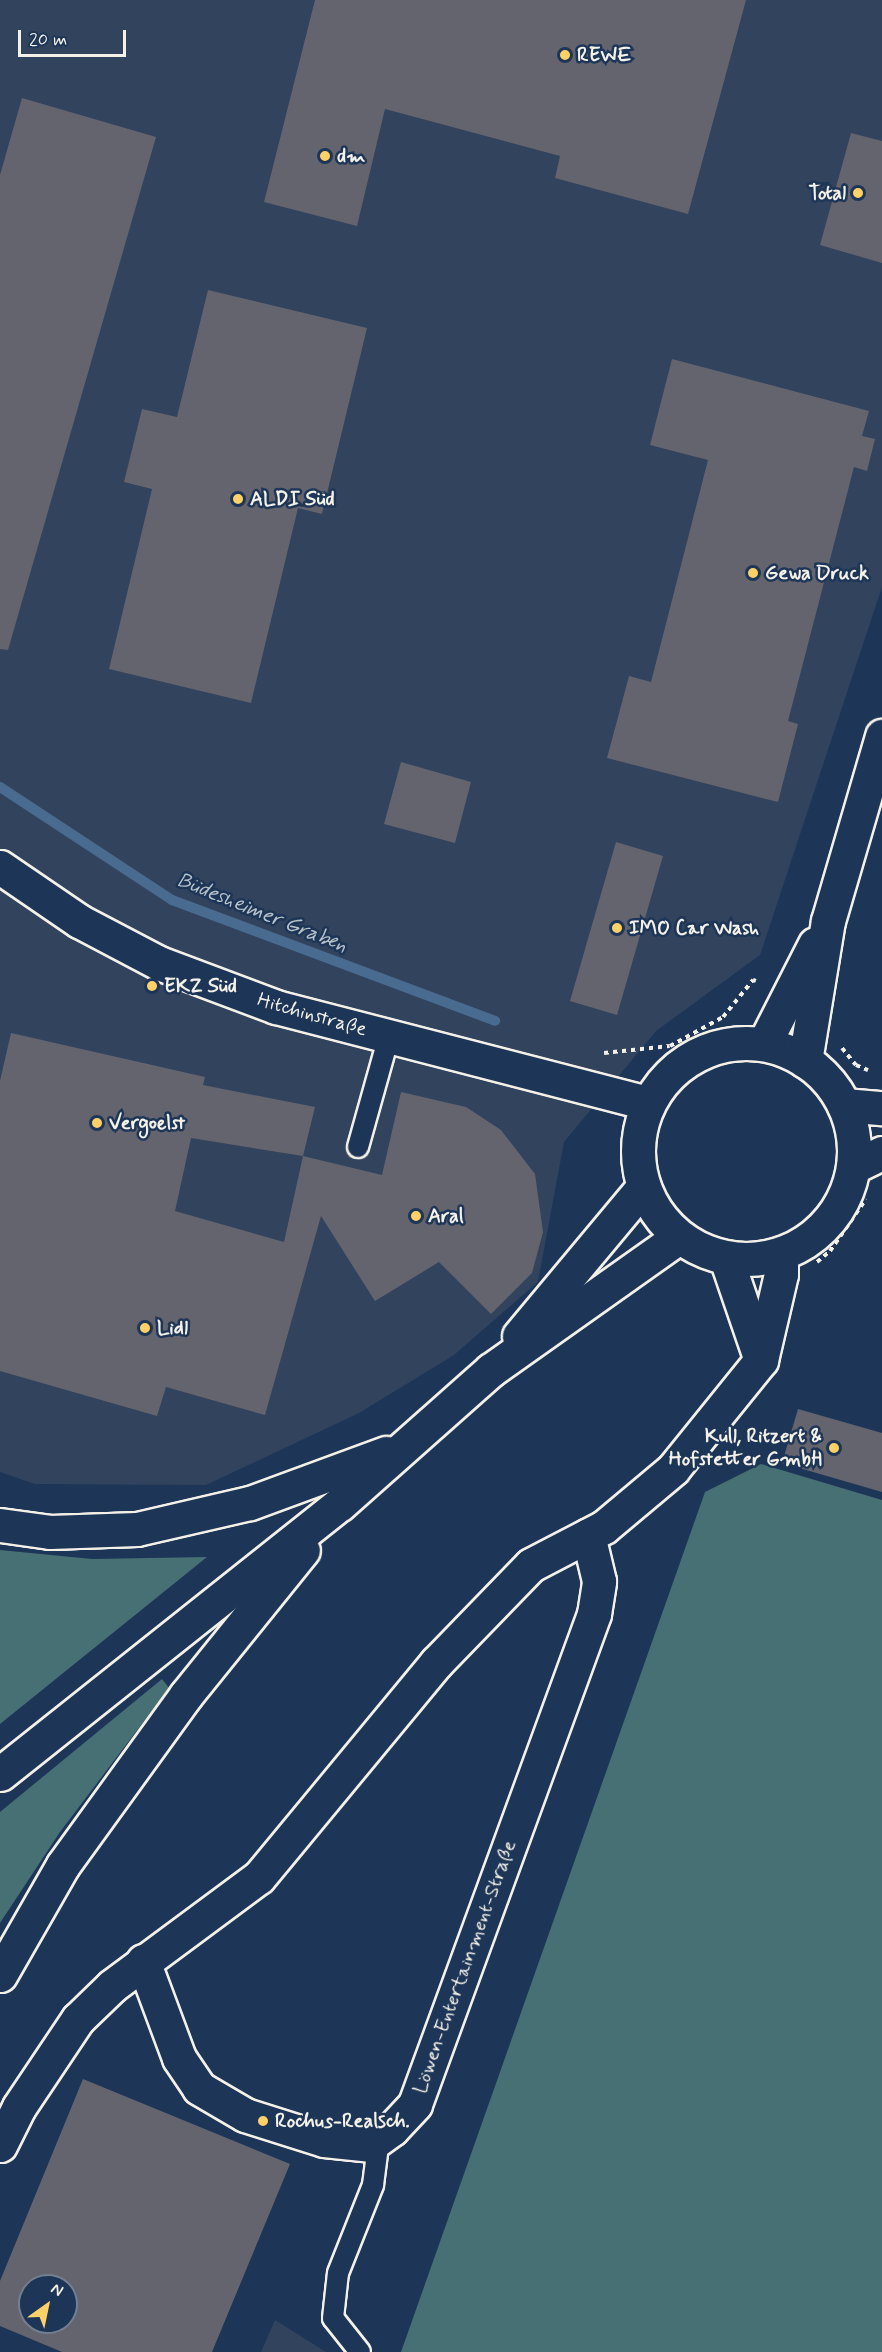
<!DOCTYPE html>
<meta charset="utf-8">
<style>
body{margin:0}
#map{position:relative;width:882px;height:2352px;overflow:hidden;background:#1d3557;font-family:Mynerve,sans-serif}
div>[style]{position:absolute}
.built>*{inset:0;background:#32435e}
.green>*{inset:0;background:#477075}
.stream>*{height:10px;margin:-5px;padding:0 5px;transform-origin:5px;border-radius:5px;background:#496b90}
.building>*{inset:0;background:#64646e}
.path>*{height:4px;margin-top:-2px;transform-origin:0;background:repeating-linear-gradient(90deg,#f4f1e8 0 4.5px,transparent 0 9px)}
.roads{filter:drop-shadow(2px 0 #f4f1e8) drop-shadow(-2px 0 #f4f1e8) drop-shadow(0 2px #f4f1e8) drop-shadow(0 -2px #f4f1e8)}
.lane>*{height:20px;margin:-10px;padding:0 10px;transform-origin:10px;border-radius:10px;background:#1d3557}
.street>*{height:33px;margin:-16.5px;padding:0 16.5px;transform-origin:16.5px;border-radius:16.5px;background:#1d3557}
.secondary>*{height:33px;margin:-16.5px;padding:0 16.5px;transform-origin:16.5px;border-radius:16.5px;background:#1d3557}
.secondary>.ring{margin:-16.5px;padding:0;box-sizing:content-box;background:none;border:33px solid #1d3557;border-radius:50%}
.highway>*{height:33px;margin:-16.5px;padding:0 16.5px;transform-origin:16.5px;border-radius:16.5px;background:#1d3557}
.dots>*{width:16px;height:16px;translate:-50% -50%;box-sizing:border-box;border:3px solid #1d3557;border-radius:50%}
span{translate:-50% -50%;white-space:nowrap;text-align:center;line-height:1.15;-webkit-text-stroke:5px #1d3557;paint-order:stroke}
.poi-label{font-size:20px;color:#f4f1e8;font-weight:700}
.left{translate:0 -50%;text-align:left}
.right{translate:-100% -50%;text-align:right}
.street-label{font-size:20px;color:#f4f1e8}
.water-label{font-size:21px;color:#b8c2c9;font-style:italic}
.north{position:absolute;left:18px;top:2274px;width:60px;height:60px;box-sizing:border-box;background:#1d3557;border:2px solid #738091;border-radius:50%;rotate:33deg;font-size:16px;font-weight:700;line-height:24px;text-align:center;color:#f4f1e8}
.north::after{content:'';display:block;margin:auto;width:21px;height:27px;background:#ffd166;clip-path:polygon(50% 0,100% 100%,50% 72%,0 100%)}
.scale{position:absolute;left:18px;top:30px;width:108px;height:27px;box-sizing:border-box;border:3px solid #f4f1e8;border-top:0;padding-left:8px;font-size:18px;line-height:21px;white-space:nowrap;color:#f4f1e8;-webkit-text-stroke:4px #1d3557;paint-order:stroke}
</style>
<div id="map">
<div class="built">
<div style="clip-path:polygon(0 0,882px 0,882px 587px,760px 955px,656px 1031px,564px 1142px,538px 1282px,454px 1355px,359px 1413px,206px 1485px,35px 1484px,0 1472px)"></div>
<div style="clip-path:polygon(275px 2320px,326px 2352px,261px 2352px)"></div>
</div>
<div class="green">
<div style="clip-path:polygon(761px 1464px,882px 1500px,882px 2352px,401px 2352px,705px 1492px)"></div>
<div style="clip-path:polygon(0 1550px,92px 1559px,207px 1557px,0 1724px)"></div>
<div style="clip-path:polygon(162px 1679px,169px 1688px,60px 1832px,0 1923px,0 1812px)"></div>
</div>
<div class="stream">
<div style="left:0;top:787px;width:206px;rotate:33.3deg"></div>
<div style="left:172px;top:900px;width:345px;rotate:20.5deg"></div>
</div>
<div class="building">
<div style="clip-path:polygon(315px 0,746px 0,688px 214px,555px 178px,560px 156px,385px 109px,357px 226px,264px 202px)"></div>
<div style="clip-path:polygon(22px 98px,156px 137px,8px 650px,0 649px,0 175px)"></div>
<div style="clip-path:polygon(851px 133px,882px 141px,882px 263px,820px 245px)"></div>
<div style="clip-path:polygon(208px 290px,367px 328px,322px 514px,298px 508px,251px 703px,109px 669px,152px 489px,124px 482px,142px 409px,177px 417px)"></div>
<div style="clip-path:polygon(672px 359px,869px 411px,862px 436px,875px 439px,867px 471px,854px 467px,788px 721px,798px 724px,778px 802px,607px 758px,629px 676px,651px 682px,708px 460px,650px 445px)"></div>
<div style="clip-path:polygon(401px 762px,471px 782px,455px 843px,384px 824px)"></div>
<div style="clip-path:polygon(616px 842px,663px 856px,617px 1015px,570px 1001px)"></div>
<div style="clip-path:polygon(evenodd,11px 1033px,205px 1077px,203px 1085px,315px 1107px,303px 1156px,382px 1175px,401px 1092px,466px 1107px,501px 1130px,535px 1174px,543px 1232px,532px 1273px,491px 1314px,439px 1262px,375px 1301px,321px 1216px,265px 1415px,166px 1387px,157px 1416px,0 1371px,0 1081px,11px 1033px,191px 1138px,303px 1156px,284px 1242px,175px 1211px,191px 1138px)"></div>
<div style="clip-path:polygon(798px 1409px,882px 1433px,882px 1492px,782px 1463px)"></div>
<div style="clip-path:polygon(evenodd,83px 2079px,290px 2164px,212px 2352px,62px 2352px,0 2326px,0 2281px,83px 2079px,30px 2286px,66px 2286px,66px 2322px,30px 2322px,30px 2286px)"></div>
</div>
<div class="path">
<div style="left:842px;top:1048px;width:22px;rotate:51deg"></div>
<div style="left:856px;top:1065px;width:13px;rotate:23deg"></div>
<div style="left:604px;top:1053px;width:66px;rotate:-6.1deg"></div>
<div style="left:670px;top:1046px;width:60px;rotate:-28.7deg"></div>
<div style="left:723px;top:1017px;width:48px;rotate:-51deg"></div>
<div style="left:753px;top:980px;width:3px;rotate:18deg"></div>
<div style="left:817px;top:1262px;width:17px;rotate:-40deg"></div>
<div style="left:830px;top:1251px;width:63px;rotate:-55.3deg"></div>
</div>
<div class="roads">
<div class="lane">
<div style="left:358px;top:1147px;width:115px;rotate:-74.4deg"></div>
<div style="left:360px;top:2352px;width:43px;rotate:-128.5deg"></div>
<div style="left:333px;top:2318px;width:45px;rotate:-83.7deg"></div>
<div style="left:338px;top:2273px;width:95px;rotate:-68.3deg"></div>
<div style="left:373px;top:2185px;width:47px;rotate:-82.7deg"></div>
</div>
<div class="street">
<div style="left:726px;top:1258px;width:108px;rotate:71.1deg"></div>
<div style="left:143px;top:1961px;width:103px;rotate:69.6deg"></div>
<div style="left:179px;top:2058px;width:36px;rotate:56deg"></div>
<div style="left:199px;top:2088px;width:53px;rotate:30.4deg"></div>
<div style="left:245px;top:2115px;width:83px;rotate:17.6deg"></div>
<div style="left:324px;top:2140px;width:46px;rotate:6.2deg"></div>
<div style="left:370px;top:2145px;width:27px;rotate:-36deg"></div>
<div style="left:392px;top:2129px;width:34px;rotate:-47deg"></div>
<div style="left:415px;top:2104px;width:522px;rotate:-69.93deg"></div>
<div style="left:594px;top:1614px;width:33px;rotate:-81deg"></div>
<div style="left:599px;top:1581px;width:47px;rotate:-103.4deg"></div>
<div style="left:0;top:2145px;width:42px;rotate:-63.4deg"></div>
<div style="left:19px;top:2107px;width:106px;rotate:-56.2deg"></div>
<div style="left:78px;top:2019px;width:47px;rotate:-44.1deg"></div>
<div style="left:112px;top:1986px;width:183px;rotate:-36.6deg"></div>
<div style="left:259px;top:1877px;width:278px;rotate:-50.4deg"></div>
<div style="left:436px;top:1663px;width:136px;rotate:-45.9deg"></div>
<div style="left:531px;top:1565px;width:82px;rotate:-27.5deg"></div>
<div style="left:604px;top:1527px;width:90px;rotate:-40deg"></div>
<div style="left:673px;top:1469px;width:140px;rotate:-51.1deg"></div>
<div style="left:761px;top:1360px;width:88px;rotate:-76.9deg"></div>
<div style="left:781px;top:1274px;width:20px;rotate:-90deg"></div>
</div>
<div class="secondary">
<div style="left:0;top:867px;width:96px;rotate:34.4deg"></div>
<div style="left:79px;top:921px;width:90px;rotate:27.7deg"></div>
<div style="left:159px;top:963px;width:125px;rotate:20.6deg"></div>
<div style="left:276px;top:1007px;width:384px;rotate:14.5deg"></div>
<div class="ring" style="left:638px;top:1043px;width:183px;height:183px"></div>
<div style="left:764px;top:1044px;width:112px;rotate:-63deg"></div>
<div style="left:805px;top:1061px;width:142px;rotate:-80.7deg"></div>
<div style="left:828px;top:921px;width:193px;rotate:-73.7deg"></div>
<div style="left:844px;top:1105px;width:38px;rotate:5deg"></div>
<div style="left:853px;top:1167px;width:32px;rotate:-26deg"></div>
</div>
<div class="highway">
<div style="left:519px;top:1336px;width:194px;rotate:-50.2deg"></div>
<div style="left:0;top:1525px;width:50px;rotate:8deg"></div>
<div style="left:50px;top:1532px;width:87px;rotate:-2deg"></div>
<div style="left:137px;top:1529px;width:116px;rotate:-13deg"></div>
<div style="left:250px;top:1503px;width:145px;rotate:-20.2deg"></div>
<div style="left:0;top:1774px;width:434px;rotate:-38.5deg"></div>
<div style="left:340px;top:1504px;width:202px;rotate:-41.6deg"></div>
<div style="left:491px;top:1370px;width:230px;rotate:-35.3deg"></div>
<div style="left:0;top:1975px;width:127px;rotate:-60.2deg"></div>
<div style="left:63px;top:1865px;width:210px;rotate:-54.1deg"></div>
<div style="left:186px;top:1695px;width:186px;rotate:-51.1deg"></div>
</div>
</div>
<div class="dots">
<div style="left:565px;top:55px;background:#ffd166"></div>
<div style="left:325px;top:156px;background:#ffd166"></div>
<div style="left:858px;top:193px;background:#ffd166"></div>
<div style="left:238px;top:499px;background:#ffd166"></div>
<div style="left:753px;top:573px;background:#ffd166"></div>
<div style="left:617px;top:928px;background:#ffd166"></div>
<div style="left:152px;top:986px;background:#ffd166"></div>
<div style="left:97px;top:1123px;background:#ffd166"></div>
<div style="left:416px;top:1216px;background:#ffd166"></div>
<div style="left:145px;top:1328px;background:#ffd166"></div>
<div style="left:834px;top:1448px;background:#ffd166"></div>
<div style="left:263px;top:2121px;background:#ffd166"></div>
</div>
<div class="poi-label">
<span class="left" style="left:577px;top:55px">REWE</span>
<span class="left" style="left:337px;top:156px">dm</span>
<span class="right" style="left:846px;top:193px">Total</span>
<span class="left" style="left:250px;top:499px">ALDI Süd</span>
<span class="left" style="left:765px;top:573px">Gewa Druck</span>
<span class="left" style="left:629px;top:928px">IMO Car Wash</span>
<span class="left" style="left:164px;top:986px">EKZ Süd</span>
<span class="left" style="left:109px;top:1123px">Vergoelst</span>
<span class="left" style="left:428px;top:1216px">Aral</span>
<span class="left" style="left:157px;top:1328px">Lidl</span>
<span class="right" style="left:822px;top:1448px">Kull, Ritzert &amp;<br>Hofstetter GmbH</span>
<span class="left" style="left:275px;top:2121px">Rochus-Realsch.</span>
</div>
<div class="street-label">
<span style="left:312px;top:1015px;rotate:16deg">Hitchinstraße</span>
<span style="left:465px;top:1967px;rotate:-70deg">Löwen-Entertainment-Straße</span>
</div>
<div class="water-label">
<span style="left:262px;top:913px;rotate:22deg">Büdesheimer Graben</span>
</div>
<div class="north">N</div>
<div class="scale">20 m</div>
</div>
